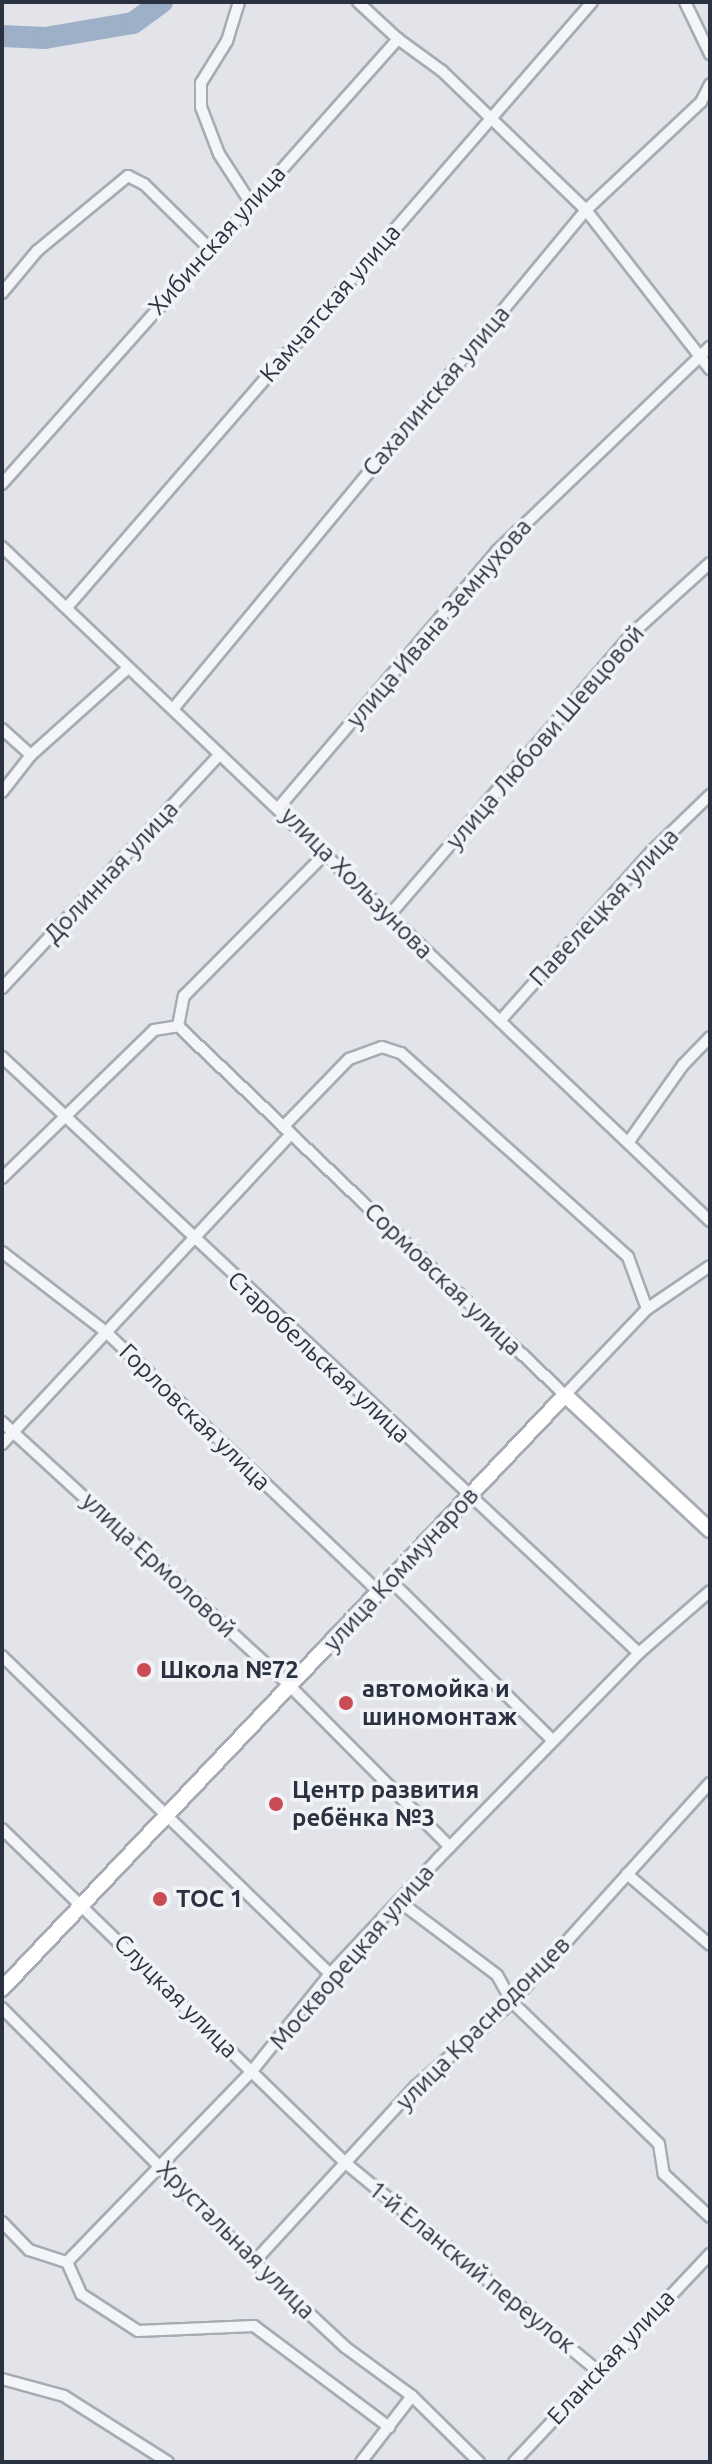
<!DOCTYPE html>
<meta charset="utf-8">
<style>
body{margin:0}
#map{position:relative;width:712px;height:2464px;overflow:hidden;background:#e2e4e9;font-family:Ubuntu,sans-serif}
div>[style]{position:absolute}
.river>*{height:22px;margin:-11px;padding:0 11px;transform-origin:11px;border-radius:11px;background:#9eafc8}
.roads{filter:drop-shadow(2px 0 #a7abb3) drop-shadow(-2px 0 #a7abb3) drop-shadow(0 2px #a7abb3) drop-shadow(0 -2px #a7abb3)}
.street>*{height:10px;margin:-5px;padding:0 5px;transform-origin:5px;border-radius:5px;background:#f4f5f8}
.secondary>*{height:14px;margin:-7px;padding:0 7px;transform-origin:7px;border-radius:7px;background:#fff}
.dots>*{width:22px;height:22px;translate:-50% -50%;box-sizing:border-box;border:4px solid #f1f3f7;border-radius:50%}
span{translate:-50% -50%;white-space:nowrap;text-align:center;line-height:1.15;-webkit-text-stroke:7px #f1f3f7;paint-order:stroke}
.street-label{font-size:24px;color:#2a3141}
.poi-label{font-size:24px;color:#2a3141;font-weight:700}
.left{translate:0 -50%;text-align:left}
.frame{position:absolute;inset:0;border:4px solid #2a3141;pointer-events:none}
</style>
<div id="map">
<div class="river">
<div style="left:2px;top:36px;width:43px;rotate:2.7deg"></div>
<div style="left:45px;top:38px;width:89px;rotate:-9.7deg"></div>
<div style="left:133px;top:23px;width:36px;rotate:-36deg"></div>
</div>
<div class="roads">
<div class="street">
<div style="left:239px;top:2px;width:41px;rotate:107.1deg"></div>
<div style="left:227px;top:41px;width:49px;rotate:121.8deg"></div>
<div style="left:201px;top:83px;width:24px;rotate:90deg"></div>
<div style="left:201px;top:107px;width:50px;rotate:69deg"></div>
<div style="left:219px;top:154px;width:57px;rotate:57.1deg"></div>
<div style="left:358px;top:2px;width:54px;rotate:42.8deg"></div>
<div style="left:685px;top:2px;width:58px;rotate:64.3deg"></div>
<div style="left:2px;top:293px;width:55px;rotate:-50.2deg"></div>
<div style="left:37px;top:251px;width:118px;rotate:-39.5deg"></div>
<div style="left:128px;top:176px;width:18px;rotate:27deg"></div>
<div style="left:144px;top:184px;width:91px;rotate:44.6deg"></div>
<div style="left:2px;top:484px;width:596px;rotate:-48.33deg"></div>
<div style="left:398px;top:39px;width:54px;rotate:36deg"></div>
<div style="left:442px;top:71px;width:200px;rotate:44deg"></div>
<div style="left:586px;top:210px;width:202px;rotate:52.1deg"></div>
<div style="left:2px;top:547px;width:978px;rotate:43.59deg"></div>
<div style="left:69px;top:605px;width:798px;rotate:-49.06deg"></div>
<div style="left:173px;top:709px;width:648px;rotate:-50.39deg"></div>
<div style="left:586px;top:210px;width:158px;rotate:-43.2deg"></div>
<div style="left:701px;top:102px;width:20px;rotate:-63deg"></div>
<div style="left:2px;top:729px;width:39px;rotate:42deg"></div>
<div style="left:2px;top:792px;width:47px;rotate:-51.9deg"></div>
<div style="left:31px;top:755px;width:130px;rotate:-41.9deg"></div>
<div style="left:280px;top:806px;width:335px;rotate:-49.6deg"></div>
<div style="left:497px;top:551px;width:295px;rotate:-43.8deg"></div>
<div style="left:387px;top:918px;width:379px;rotate:-49.2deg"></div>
<div style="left:635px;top:631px;width:101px;rotate:-42.2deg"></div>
<div style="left:2px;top:988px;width:318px;rotate:-47deg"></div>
<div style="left:500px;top:1021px;width:228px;rotate:-48.2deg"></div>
<div style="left:652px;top:851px;width:81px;rotate:-44deg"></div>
<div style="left:178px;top:1026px;width:535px;rotate:43.64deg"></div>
<div style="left:565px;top:1395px;width:119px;rotate:-46.4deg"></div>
<div style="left:647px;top:1309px;width:76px;rotate:-34.3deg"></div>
<div style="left:2px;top:1057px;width:872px;rotate:43.1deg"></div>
<div style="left:283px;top:1127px;width:95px;rotate:-45.9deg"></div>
<div style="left:349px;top:1059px;width:35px;rotate:-20deg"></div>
<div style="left:382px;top:1047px;width:20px;rotate:18deg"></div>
<div style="left:401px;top:1053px;width:305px;rotate:41.9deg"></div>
<div style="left:628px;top:1257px;width:55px;rotate:69.9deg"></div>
<div style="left:630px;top:1140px;width:92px;rotate:-54.8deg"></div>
<div style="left:683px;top:1065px;width:39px;rotate:-46deg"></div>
<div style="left:2px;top:1178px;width:212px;rotate:-44.2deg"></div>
<div style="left:154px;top:1030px;width:24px;rotate:-9deg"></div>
<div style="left:178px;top:1026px;width:31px;rotate:-79deg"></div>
<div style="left:184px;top:996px;width:200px;rotate:-45.2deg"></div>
<div style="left:2px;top:1252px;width:133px;rotate:37.6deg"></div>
<div style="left:107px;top:1333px;width:376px;rotate:43.6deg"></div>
<div style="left:2px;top:1422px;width:391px;rotate:42.5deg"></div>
<div style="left:290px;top:1686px;width:227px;rotate:45.2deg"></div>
<div style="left:2px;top:1444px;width:424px;rotate:-47deg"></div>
<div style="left:390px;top:1580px;width:228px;rotate:44.6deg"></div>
<div style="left:2px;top:1656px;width:457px;rotate:44.1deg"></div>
<div style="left:2px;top:1829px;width:482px;rotate:44.2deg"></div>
<div style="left:348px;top:2165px;width:323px;rotate:39.5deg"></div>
<div style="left:627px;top:1874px;width:109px;rotate:40.5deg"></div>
<div style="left:400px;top:1902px;width:121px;rotate:37deg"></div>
<div style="left:497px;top:1975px;width:31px;rotate:61deg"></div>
<div style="left:512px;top:2002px;width:204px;rotate:44deg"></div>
<div style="left:659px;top:2144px;width:30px;rotate:81deg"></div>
<div style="left:664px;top:2174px;width:63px;rotate:43.1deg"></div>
<div style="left:2px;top:2008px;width:358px;rotate:45.2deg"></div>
<div style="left:254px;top:2262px;width:125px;rotate:43deg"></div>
<div style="left:345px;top:2347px;width:83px;rotate:36.2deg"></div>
<div style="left:412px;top:2396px;width:94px;rotate:44.6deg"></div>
<div style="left:2px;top:2222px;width:39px;rotate:46deg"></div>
<div style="left:29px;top:2250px;width:40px;rotate:18deg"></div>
<div style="left:67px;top:2262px;width:266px;rotate:-45.9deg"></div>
<div style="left:252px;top:2071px;width:124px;rotate:-51.2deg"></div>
<div style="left:330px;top:1974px;width:158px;rotate:-46.8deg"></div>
<div style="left:438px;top:1859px;width:288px;rotate:-45.7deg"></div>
<div style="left:639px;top:1653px;width:94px;rotate:-41.1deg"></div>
<div style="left:67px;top:2262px;width:35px;rotate:66deg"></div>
<div style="left:81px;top:2294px;width:68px;rotate:33deg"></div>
<div style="left:138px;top:2331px;width:116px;rotate:-2.5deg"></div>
<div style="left:254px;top:2326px;width:169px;rotate:36.8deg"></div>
<div style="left:254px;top:2262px;width:239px;rotate:-47.4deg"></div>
<div style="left:416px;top:2086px;width:128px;rotate:-41.2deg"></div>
<div style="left:512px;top:2002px;width:295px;rotate:-47.9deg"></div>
<div style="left:2px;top:2379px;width:64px;rotate:15.3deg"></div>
<div style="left:64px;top:2396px;width:123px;rotate:32.4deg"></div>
<div style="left:361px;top:2462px;width:83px;rotate:-52.3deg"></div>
<div style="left:514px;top:2462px;width:286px;rotate:-46.7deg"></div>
</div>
<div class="secondary">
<div style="left:2px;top:1989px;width:818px;rotate:-46.53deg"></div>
<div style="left:565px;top:1395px;width:198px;rotate:43deg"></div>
</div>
</div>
<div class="dots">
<div style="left:144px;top:1670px;background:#c94c55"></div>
<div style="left:346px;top:1703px;background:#c94c55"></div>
<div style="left:276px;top:1804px;background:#c94c55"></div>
<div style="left:160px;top:1899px;background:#c94c55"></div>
</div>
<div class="street-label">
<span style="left:217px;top:240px;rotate:-48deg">Хибинская улица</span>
<span style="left:330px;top:303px;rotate:-49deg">Камчатская улица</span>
<span style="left:436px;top:391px;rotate:-50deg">Сахалинская улица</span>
<span style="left:439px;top:623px;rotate:-49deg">улица Ивана Земнухова</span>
<span style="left:545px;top:737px;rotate:-49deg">улица Любови Шевцовой</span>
<span style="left:111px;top:872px;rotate:-47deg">Долинная улица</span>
<span style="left:357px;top:883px;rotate:45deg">улица Хользунова</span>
<span style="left:604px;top:907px;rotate:-47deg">Павелецкая улица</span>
<span style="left:443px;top:1279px;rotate:44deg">Сормовская улица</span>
<span style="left:319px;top:1357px;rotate:43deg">Старобельская улица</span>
<span style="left:195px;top:1417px;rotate:44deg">Горловская улица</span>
<span style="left:159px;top:1565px;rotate:43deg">улица Ермоловой</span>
<span style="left:401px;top:1569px;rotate:-47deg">улица Коммунаров</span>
<span style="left:352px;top:1957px;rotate:-49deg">Москворецкая улица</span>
<span style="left:176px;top:1996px;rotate:45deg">Слуцкая улица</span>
<span style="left:483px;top:2023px;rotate:-45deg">улица Краснодонцев</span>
<span style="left:236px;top:2240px;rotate:45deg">Хрустальная улица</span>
<span style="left:472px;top:2267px;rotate:39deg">1-й Еланский переулок</span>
<span style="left:611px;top:2357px;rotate:-47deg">Еланская улица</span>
</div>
<div class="poi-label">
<span class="left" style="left:160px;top:1670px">Школа №72</span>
<span class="left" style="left:362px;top:1703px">автомойка и<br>шиномонтаж</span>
<span class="left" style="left:292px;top:1804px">Центр развития<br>ребёнка №3</span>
<span class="left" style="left:176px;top:1899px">ТОС 1</span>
</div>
<div class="frame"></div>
</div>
